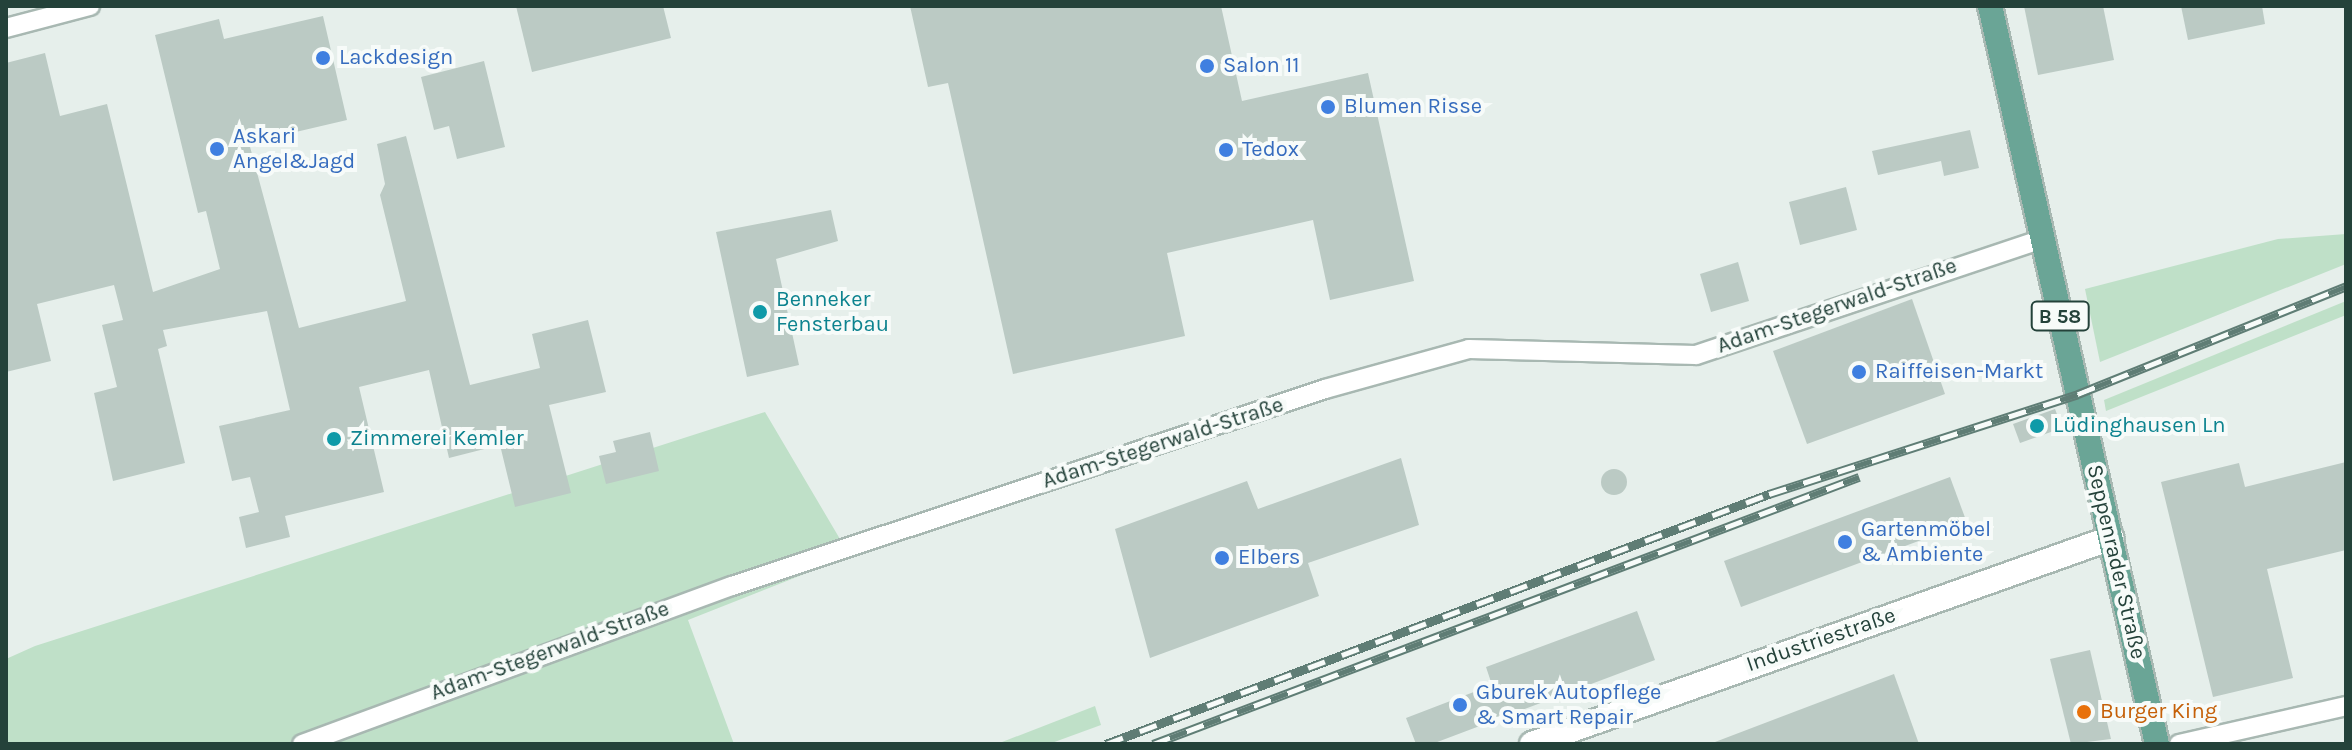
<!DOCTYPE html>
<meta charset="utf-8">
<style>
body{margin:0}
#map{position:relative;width:2352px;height:750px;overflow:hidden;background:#e6efeb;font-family:Karla,sans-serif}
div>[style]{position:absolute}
.green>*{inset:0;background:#bfe0c8}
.building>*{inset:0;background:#bbcac4}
.round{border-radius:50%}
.roads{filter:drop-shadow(2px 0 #a8b8b2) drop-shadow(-2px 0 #a8b8b2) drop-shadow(0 2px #a8b8b2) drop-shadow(0 -2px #a8b8b2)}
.street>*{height:18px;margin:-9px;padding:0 9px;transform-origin:9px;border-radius:9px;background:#fff}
.secondary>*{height:24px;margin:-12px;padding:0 12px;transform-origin:12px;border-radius:12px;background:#fff}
.primary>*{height:24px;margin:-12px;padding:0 12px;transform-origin:12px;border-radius:12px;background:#6aa596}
.rail>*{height:9px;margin-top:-4.5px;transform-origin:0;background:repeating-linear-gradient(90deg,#f7fbf9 0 18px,#5f7d75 0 36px);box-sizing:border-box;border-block:2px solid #5f7d75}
.dots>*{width:22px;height:22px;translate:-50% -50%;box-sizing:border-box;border:4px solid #f7fbf9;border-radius:50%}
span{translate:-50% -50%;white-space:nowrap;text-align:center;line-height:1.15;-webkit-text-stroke:8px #f7fbf9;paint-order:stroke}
.shield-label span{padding:2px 6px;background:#f7fbf9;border:2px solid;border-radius:6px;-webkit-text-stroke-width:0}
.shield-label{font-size:20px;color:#24423a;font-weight:700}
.shop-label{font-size:22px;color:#366cbe}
.left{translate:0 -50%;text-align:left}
.culture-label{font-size:22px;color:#0d838f}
.street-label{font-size:22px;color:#24423a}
.food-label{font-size:22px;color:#c56008}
.frame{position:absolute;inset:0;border:8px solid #24423a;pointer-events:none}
</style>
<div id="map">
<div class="green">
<div style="clip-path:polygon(2346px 234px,2346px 264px,2100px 362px,2085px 289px,2278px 239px)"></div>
<div style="clip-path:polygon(2346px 301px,2346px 315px,2106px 411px,2104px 400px)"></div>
<div style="clip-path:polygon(765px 412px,850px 556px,688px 620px,734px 744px,6px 744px,6px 659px,35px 646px)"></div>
<div style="clip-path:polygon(1095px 706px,1101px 725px,1049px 744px,997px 744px)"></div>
</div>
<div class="building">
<div style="clip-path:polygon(516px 6px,663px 6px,671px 38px,532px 72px)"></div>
<div style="clip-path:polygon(910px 6px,1221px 6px,1242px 101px,1368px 73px,1414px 281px,1330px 300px,1313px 220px,1167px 253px,1185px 336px,1013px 374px,948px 83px,928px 87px)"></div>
<div style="clip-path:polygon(2024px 6px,2103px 6px,2114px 60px,2038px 75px)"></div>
<div style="clip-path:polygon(2181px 6px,2262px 6px,2265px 24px,2188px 40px)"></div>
<div style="clip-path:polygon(323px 16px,347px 120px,249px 143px,299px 328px,406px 301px,380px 195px,385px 184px,377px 144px,406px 136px,470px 385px,540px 368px,532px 334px,588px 320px,606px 392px,549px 405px,571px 493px,515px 507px,500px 445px,449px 458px,429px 370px,359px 387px,384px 492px,285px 516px,290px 537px,246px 548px,239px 517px,259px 512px,250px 477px,232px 481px,219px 426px,290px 410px,267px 311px,163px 330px,167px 346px,158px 349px,185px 463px,113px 481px,94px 393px,117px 387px,102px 325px,123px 320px,114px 285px,37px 304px,51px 361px,6px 372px,6px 63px,45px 53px,60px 116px,107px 104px,153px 292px,220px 269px,206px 211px,198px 213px,155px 35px,219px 19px,224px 39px)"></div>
<div style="clip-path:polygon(484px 61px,505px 147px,457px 159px,449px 126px,434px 130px,421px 77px)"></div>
<div style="clip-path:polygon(1970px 130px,1979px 168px,1944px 176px,1941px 161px,1878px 175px,1872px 151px)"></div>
<div style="clip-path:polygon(1846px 187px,1857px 230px,1800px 245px,1789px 202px)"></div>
<div style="clip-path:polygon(831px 210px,838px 241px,776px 259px,799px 365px,747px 377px,716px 232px)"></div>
<div style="clip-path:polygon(1738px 262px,1749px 301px,1711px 312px,1700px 274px)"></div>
<div style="clip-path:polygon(1912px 299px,1945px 394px,1807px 444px,1773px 351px)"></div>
<div style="clip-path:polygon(2055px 409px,2062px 428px,2020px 443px,2013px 424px)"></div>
<div style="clip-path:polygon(650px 432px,659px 471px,606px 484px,599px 456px,616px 452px,613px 441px)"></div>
<div style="clip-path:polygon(1401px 458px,1419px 525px,1308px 563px,1319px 596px,1150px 658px,1115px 529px,1247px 481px,1258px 509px)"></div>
<div style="clip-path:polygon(2346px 462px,2346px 550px,2267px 569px,2293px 678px,2213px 697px,2161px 482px,2239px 463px,2245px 487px)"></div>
<div class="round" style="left:1601px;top:469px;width:26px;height:26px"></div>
<div style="clip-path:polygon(1950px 477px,1967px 523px,1741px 607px,1724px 561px)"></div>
<div style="clip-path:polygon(1637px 611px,1655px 660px,1432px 744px,1416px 744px,1406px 718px,1492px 685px,1486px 667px)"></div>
<div style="clip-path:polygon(2090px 650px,2111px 739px,2071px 744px,2050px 659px)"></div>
<div style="clip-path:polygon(1894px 674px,1919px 744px,1716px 744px,1715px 742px)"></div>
</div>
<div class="roads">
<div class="street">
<div style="left:6px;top:28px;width:87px;rotate:-14.7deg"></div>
<div style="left:302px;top:744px;width:458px;rotate:-20.2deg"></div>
<div style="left:732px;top:586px;width:625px;rotate:-18.38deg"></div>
<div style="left:1325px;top:389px;width:149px;rotate:-15.5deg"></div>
<div style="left:1469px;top:349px;width:227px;rotate:1.5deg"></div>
<div style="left:1696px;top:355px;width:365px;rotate:-18.5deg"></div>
<div style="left:2179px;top:744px;width:171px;rotate:-12.8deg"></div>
</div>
<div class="secondary">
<div style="left:1532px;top:744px;width:615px;rotate:-19.58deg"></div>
</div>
<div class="primary">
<div style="left:1990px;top:6px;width:757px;rotate:77.25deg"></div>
</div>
</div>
<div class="rail">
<div style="left:1106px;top:744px;width:709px;rotate:-20.66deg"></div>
<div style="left:1769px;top:494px;width:325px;rotate:-17.9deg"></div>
<div style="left:2078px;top:394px;width:289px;rotate:-21.9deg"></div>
<div style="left:1153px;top:744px;width:755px;rotate:-20.72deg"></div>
</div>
<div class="dots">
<div style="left:323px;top:58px;background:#3f7fe0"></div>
<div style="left:1207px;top:66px;background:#3f7fe0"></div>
<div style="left:1328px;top:107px;background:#3f7fe0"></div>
<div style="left:217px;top:149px;background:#3f7fe0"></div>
<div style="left:1226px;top:150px;background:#3f7fe0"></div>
<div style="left:760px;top:312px;background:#0f9aa8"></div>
<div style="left:1859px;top:372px;background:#3f7fe0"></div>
<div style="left:2037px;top:426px;background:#0f9aa8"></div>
<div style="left:334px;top:439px;background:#0f9aa8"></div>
<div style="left:1845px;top:542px;background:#3f7fe0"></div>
<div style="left:1222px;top:558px;background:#3f7fe0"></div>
<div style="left:1460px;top:705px;background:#3f7fe0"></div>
<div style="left:2084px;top:712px;background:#e8710a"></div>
</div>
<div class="shield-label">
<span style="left:2060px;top:316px">B 58</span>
</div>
<div class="shop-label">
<span class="left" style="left:339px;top:58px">Lackdesign</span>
<span class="left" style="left:1223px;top:66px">Salon 11</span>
<span class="left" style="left:1344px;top:107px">Blumen Risse</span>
<span class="left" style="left:233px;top:149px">Askari<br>Angel&amp;Jagd</span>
<span class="left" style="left:1242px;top:150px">Tedox</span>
<span class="left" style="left:1875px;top:372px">Raiffeisen-Markt</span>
<span class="left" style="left:1861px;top:542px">Gartenmöbel<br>&amp; Ambiente</span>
<span class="left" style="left:1238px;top:558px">Elbers</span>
<span class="left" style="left:1476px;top:705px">Gburek Autopflege<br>&amp; Smart Repair</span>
</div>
<div class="culture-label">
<span class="left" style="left:776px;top:312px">Benneker<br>Fensterbau</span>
<span class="left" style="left:2053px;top:426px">Lüdinghausen Ln</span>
<span class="left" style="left:350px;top:439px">Zimmerei Kemler</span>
</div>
<div class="street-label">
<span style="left:1837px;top:306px;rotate:-19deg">Adam-Stegerwald-Straße</span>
<span style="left:1163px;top:443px;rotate:-18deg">Adam-Stegerwald-Straße</span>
<span style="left:2116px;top:562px;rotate:77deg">Seppenrader Straße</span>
<span style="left:1821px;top:640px;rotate:-19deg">Industriestraße</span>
<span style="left:550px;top:651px;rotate:-20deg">Adam-Stegerwald-Straße</span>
</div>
<div class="food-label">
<span class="left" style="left:2100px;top:712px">Burger King</span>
</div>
<div class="frame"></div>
</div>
